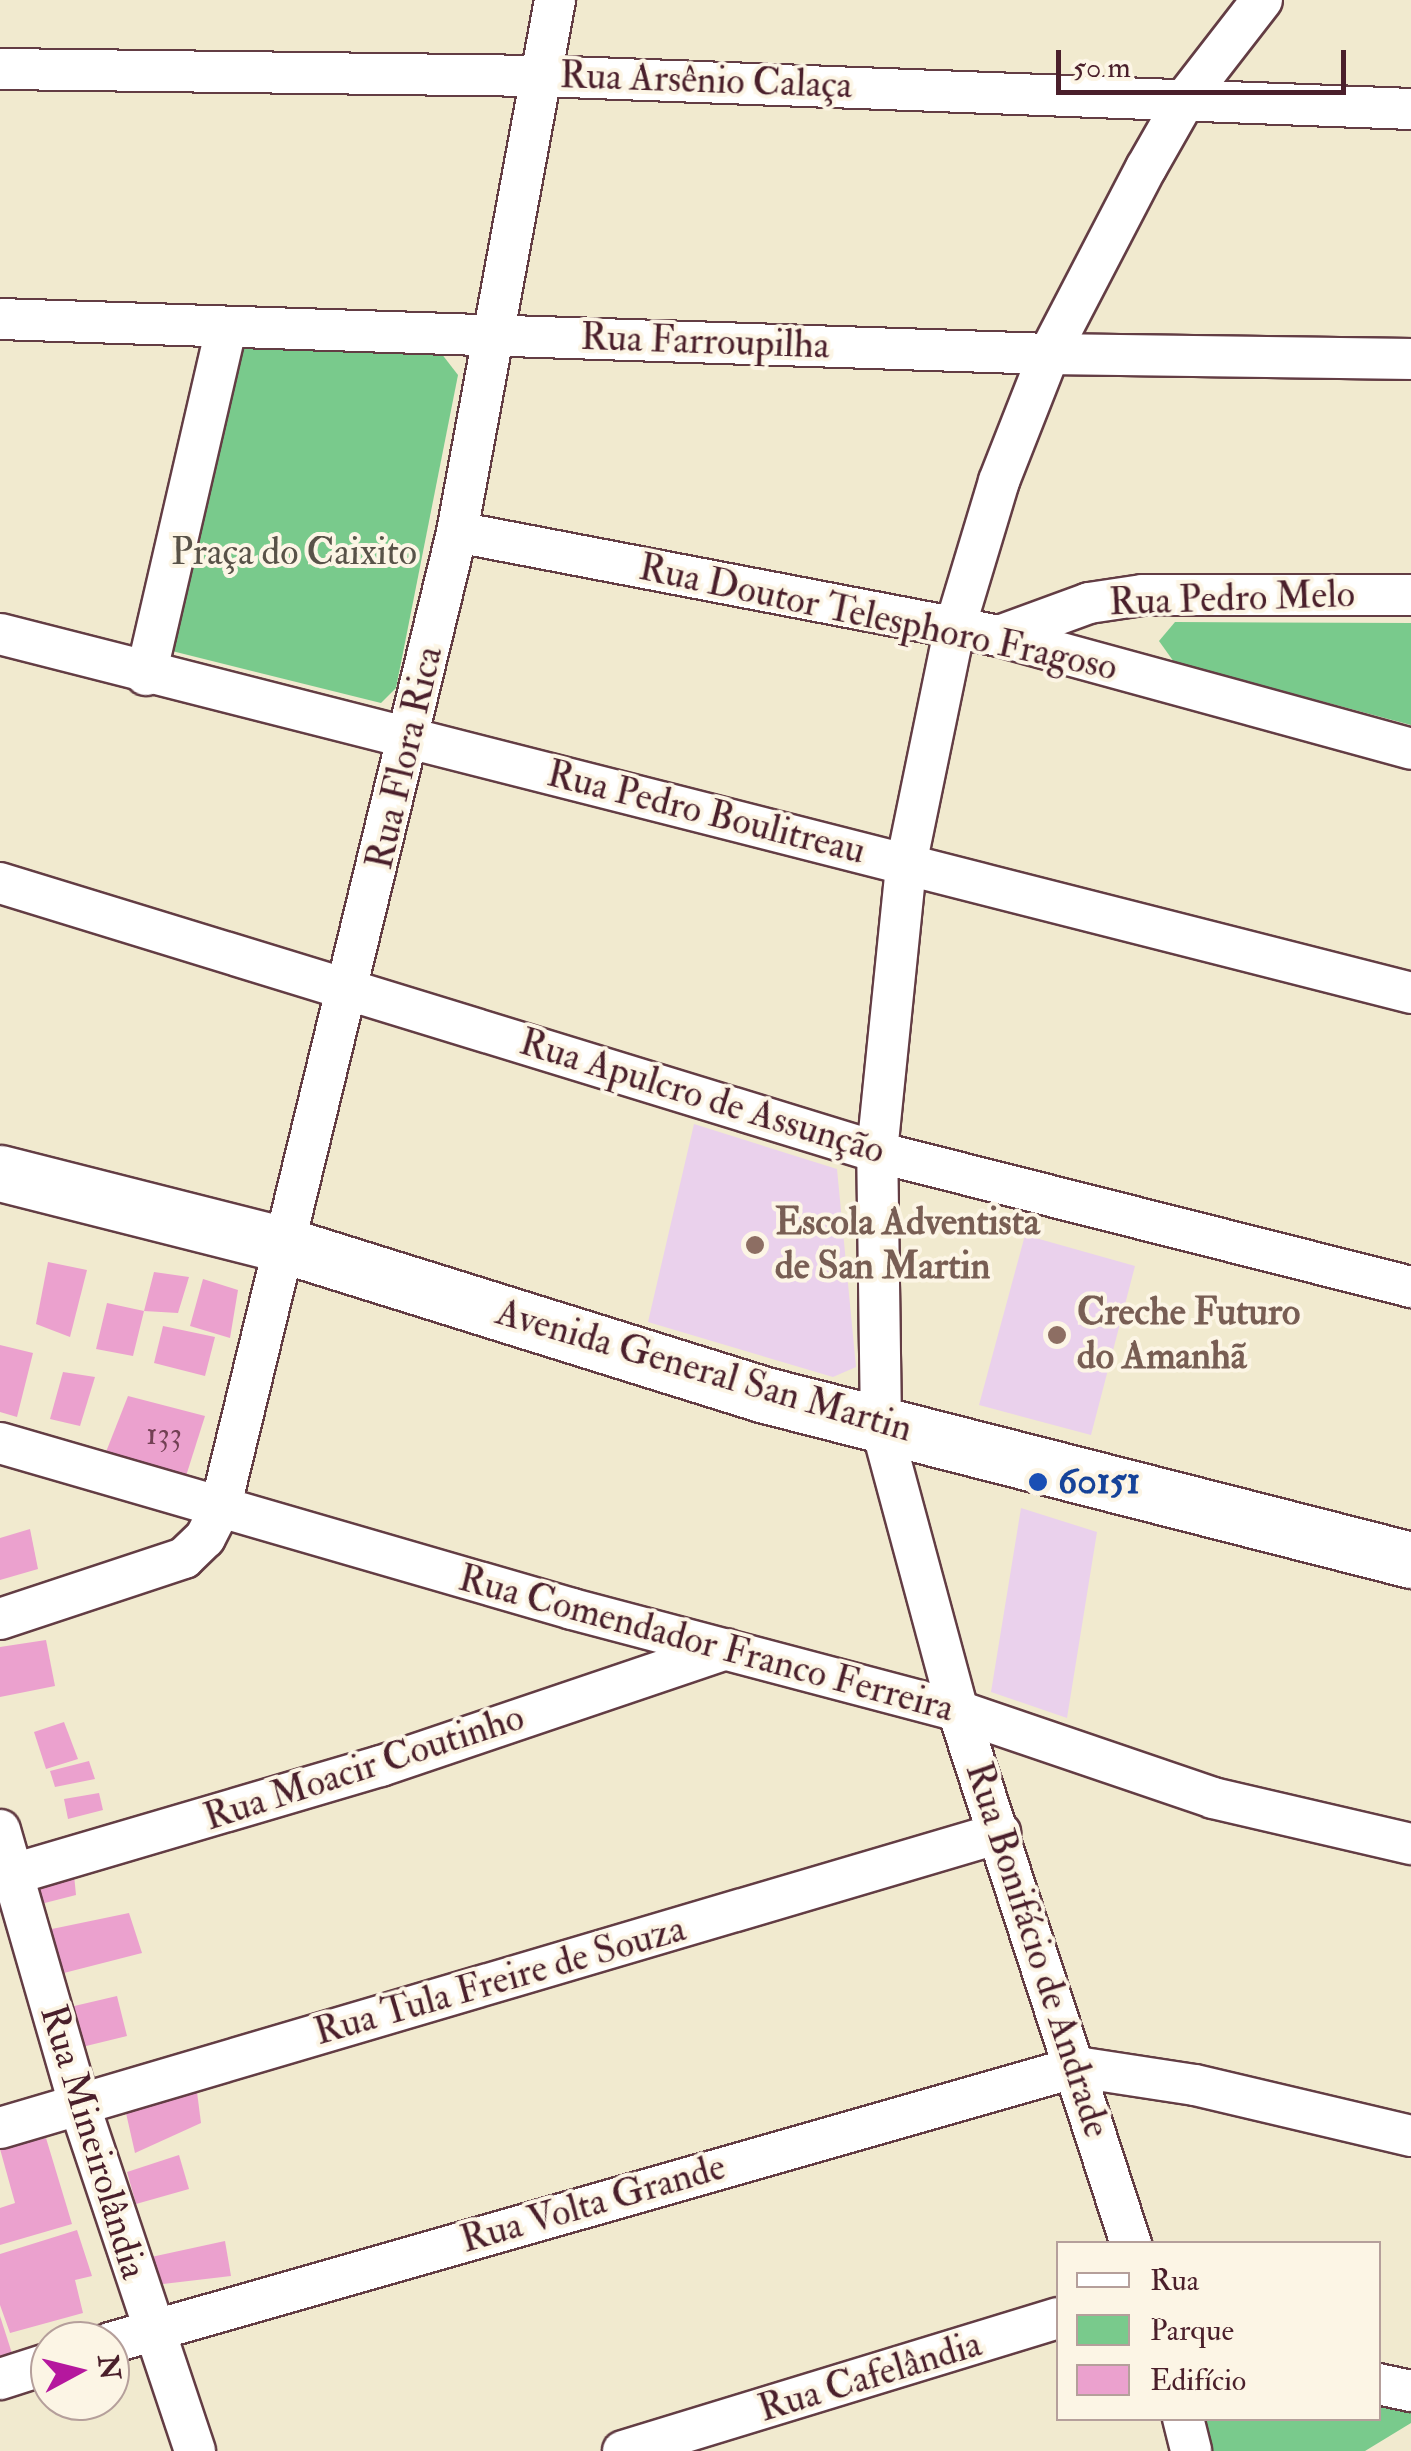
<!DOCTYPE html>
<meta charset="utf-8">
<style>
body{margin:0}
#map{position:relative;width:1411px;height:2451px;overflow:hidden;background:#f1eacf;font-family:"IM FELL Double Pica",serif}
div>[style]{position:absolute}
.built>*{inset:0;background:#ead1ec}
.green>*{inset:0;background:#79ca8c}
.building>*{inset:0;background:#eba1ce}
.roads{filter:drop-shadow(2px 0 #633d44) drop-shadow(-2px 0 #633d44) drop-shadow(0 2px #633d44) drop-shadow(0 -2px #633d44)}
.minor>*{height:40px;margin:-20px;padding:0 20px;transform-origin:20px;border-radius:20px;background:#fff}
.primary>*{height:55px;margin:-27.5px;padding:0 27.5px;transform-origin:27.5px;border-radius:27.5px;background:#fff}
.dots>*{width:28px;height:28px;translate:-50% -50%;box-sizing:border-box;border:5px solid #fcf5e5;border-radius:50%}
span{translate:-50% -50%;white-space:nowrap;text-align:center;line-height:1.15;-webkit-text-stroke:8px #fcf5e5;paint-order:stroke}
.number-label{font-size:32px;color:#724054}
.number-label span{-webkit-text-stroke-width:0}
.street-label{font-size:38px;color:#4a1f2b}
.park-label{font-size:38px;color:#585248}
.education-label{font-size:38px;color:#785e54;font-weight:700}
.left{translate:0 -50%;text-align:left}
.transit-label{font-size:38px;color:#164399;font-weight:700}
.legend{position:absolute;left:1056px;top:2241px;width:325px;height:180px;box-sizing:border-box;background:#fcf5e5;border:2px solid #b59f9b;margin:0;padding:12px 18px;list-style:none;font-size:30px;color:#4a1f2b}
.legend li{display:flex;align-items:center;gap:20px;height:50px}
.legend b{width:50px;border:2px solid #b59f9b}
.north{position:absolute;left:30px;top:2321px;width:100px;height:100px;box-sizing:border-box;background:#fcf5e5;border:2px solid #b59f9b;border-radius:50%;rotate:83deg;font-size:28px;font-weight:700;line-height:40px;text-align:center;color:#4a1f2b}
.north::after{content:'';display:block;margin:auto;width:35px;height:45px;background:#b5179e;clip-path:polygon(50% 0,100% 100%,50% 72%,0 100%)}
.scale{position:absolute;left:1056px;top:50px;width:290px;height:45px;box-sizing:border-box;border:5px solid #4a1f2b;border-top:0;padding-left:12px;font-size:30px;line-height:35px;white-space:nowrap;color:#4a1f2b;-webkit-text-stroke:8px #fcf5e5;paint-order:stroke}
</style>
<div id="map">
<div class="built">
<div style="clip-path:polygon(694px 1124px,837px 1169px,856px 1367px,833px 1377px,648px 1322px)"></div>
<div style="clip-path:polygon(1025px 1235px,1135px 1266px,1091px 1435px,979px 1405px)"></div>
<div style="clip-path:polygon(1021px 1508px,1097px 1532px,1067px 1718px,991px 1692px)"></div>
</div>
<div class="green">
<div style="clip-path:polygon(221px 345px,441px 353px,458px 375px,396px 688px,381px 703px,152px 646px)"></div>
<div style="clip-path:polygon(1175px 622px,1411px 623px,1411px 725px,1174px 662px,1159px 641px)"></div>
<div style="clip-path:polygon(1379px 2401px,1411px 2408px,1411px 2423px,1365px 2451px,1207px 2451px,1198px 2419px,1378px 2418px)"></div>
</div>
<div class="building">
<div style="clip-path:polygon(48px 1262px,87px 1270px,70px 1337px,36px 1324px)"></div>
<div style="clip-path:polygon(154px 1272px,189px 1277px,178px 1313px,144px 1311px,133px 1356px,96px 1349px,107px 1303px,144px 1311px)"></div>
<div style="clip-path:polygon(203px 1279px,238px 1290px,230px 1338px,190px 1326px)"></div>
<div style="clip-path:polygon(163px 1326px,215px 1337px,205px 1376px,154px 1363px)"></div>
<div style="clip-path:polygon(0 1345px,33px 1353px,17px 1417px,0 1412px)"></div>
<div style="clip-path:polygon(63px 1372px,95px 1377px,80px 1426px,50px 1419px)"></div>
<div style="clip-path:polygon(128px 1396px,205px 1416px,186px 1476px,104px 1457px)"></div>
<div style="clip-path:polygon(30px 1529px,38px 1569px,0 1580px,0 1538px)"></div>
<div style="clip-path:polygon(46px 1640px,55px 1686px,0 1697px,0 1647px)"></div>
<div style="clip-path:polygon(64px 1722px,78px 1759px,46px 1769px,34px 1732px)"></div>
<div style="clip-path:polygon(89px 1761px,95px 1779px,55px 1787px,50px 1771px)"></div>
<div style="clip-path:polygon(99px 1793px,103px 1810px,68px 1819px,64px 1799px)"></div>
<div style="clip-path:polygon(74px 1875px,76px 1895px,33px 1906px,31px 1883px)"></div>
<div style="clip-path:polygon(129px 1913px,142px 1953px,60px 1974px,47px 1930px)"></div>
<div style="clip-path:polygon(117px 1996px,127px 2036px,82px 2047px,70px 2007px)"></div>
<div style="clip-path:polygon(197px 2092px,201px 2123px,135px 2153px,126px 2113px)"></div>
<div style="clip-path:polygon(46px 2138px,72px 2224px,0 2245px,0 2208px,15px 2203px,0 2149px)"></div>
<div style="clip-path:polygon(179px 2155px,189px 2189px,136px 2204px,127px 2172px)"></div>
<div style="clip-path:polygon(77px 2230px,92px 2276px,75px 2280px,83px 2313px,10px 2333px,0 2305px,0 2254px)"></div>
<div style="clip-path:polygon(225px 2241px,231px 2276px,146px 2286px,142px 2259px)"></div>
<div style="clip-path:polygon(0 2316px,17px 2369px,0 2378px)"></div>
</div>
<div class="roads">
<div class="minor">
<div style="left:0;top:69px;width:541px;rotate:0.74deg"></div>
<div style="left:541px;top:76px;width:871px;rotate:2.17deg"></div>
<div style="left:0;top:319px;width:1050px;rotate:1.91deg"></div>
<div style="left:1049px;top:354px;width:362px;rotate:0.8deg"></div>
<div style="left:457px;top:532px;width:552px;rotate:10.86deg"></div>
<div style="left:999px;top:636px;width:427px;rotate:15.3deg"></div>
<div style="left:0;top:634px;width:1456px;rotate:14.27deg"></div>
<div style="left:999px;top:636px;width:96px;rotate:-20.1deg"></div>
<div style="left:1089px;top:603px;width:54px;rotate:-8.6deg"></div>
<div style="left:1142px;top:595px;width:269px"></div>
<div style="left:146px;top:675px;width:356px;rotate:-77deg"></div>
<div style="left:0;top:883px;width:917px;rotate:17.05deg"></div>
<div style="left:877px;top:1152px;width:551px;rotate:14.19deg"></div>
<div style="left:0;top:1443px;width:596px;rotate:16.18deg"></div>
<div style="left:572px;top:1609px;width:399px;rotate:14.8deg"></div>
<div style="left:958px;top:1711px;width:269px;rotate:18.8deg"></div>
<div style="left:1213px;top:1798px;width:203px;rotate:13.1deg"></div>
<div style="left:0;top:1619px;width:194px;rotate:-18.3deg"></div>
<div style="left:184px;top:1558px;width:29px;rotate:-44deg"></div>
<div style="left:205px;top:1538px;width:33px;rotate:-63deg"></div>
<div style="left:220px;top:1509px;width:1005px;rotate:-76.36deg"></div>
<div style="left:457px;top:532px;width:541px;rotate:-79.56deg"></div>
<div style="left:0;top:1830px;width:285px;rotate:73.9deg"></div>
<div style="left:79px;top:2104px;width:366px;rotate:71.5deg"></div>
<div style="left:0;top:1878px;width:397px;rotate:-16.4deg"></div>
<div style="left:381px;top:1766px;width:364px;rotate:-18.7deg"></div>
<div style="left:0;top:2128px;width:1043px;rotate:-16.44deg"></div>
<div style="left:1131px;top:2244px;width:560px;rotate:-107.98deg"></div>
<div style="left:958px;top:1711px;width:296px;rotate:-105.1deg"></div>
<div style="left:881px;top:1425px;width:273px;rotate:-90.8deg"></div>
<div style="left:877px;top:1152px;width:288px;rotate:-84.2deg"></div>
<div style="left:906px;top:865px;width:243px;rotate:-78.4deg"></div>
<div style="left:955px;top:627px;width:152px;rotate:-73.2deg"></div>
<div style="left:999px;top:481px;width:136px;rotate:-68.5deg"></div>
<div style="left:1049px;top:354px;width:210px;rotate:-62.5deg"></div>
<div style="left:1146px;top:168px;width:81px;rotate:-60.3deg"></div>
<div style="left:1186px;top:98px;width:124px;rotate:-52.2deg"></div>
<div style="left:110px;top:2343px;width:1006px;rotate:-15.93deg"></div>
<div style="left:1077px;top:2067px;width:119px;rotate:8.7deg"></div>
<div style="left:1195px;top:2085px;width:222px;rotate:13.3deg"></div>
<div style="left:0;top:2379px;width:52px;rotate:-17.7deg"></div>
<div style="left:1378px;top:2384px;width:34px;rotate:12deg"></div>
<div style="left:1183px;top:2418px;width:34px;rotate:76deg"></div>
<div style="left:623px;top:2451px;width:455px;rotate:-17deg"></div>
</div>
<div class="primary">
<div style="left:0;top:1173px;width:290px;rotate:14.2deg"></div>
<div style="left:281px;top:1244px;width:507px;rotate:17.33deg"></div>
<div style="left:765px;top:1395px;width:667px;rotate:14.33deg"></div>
</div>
</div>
<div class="dots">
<div style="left:755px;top:1245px;background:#8d6e63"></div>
<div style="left:1057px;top:1335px;background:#8d6e63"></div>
<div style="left:1038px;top:1482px;background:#1a4fb4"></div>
</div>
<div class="number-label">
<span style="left:164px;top:1434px">133</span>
</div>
<div class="street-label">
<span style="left:706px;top:81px;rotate:2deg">Rua Arsênio Calaça</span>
<span style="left:705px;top:342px;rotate:2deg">Rua Farroupilha</span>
<span style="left:1232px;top:599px;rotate:-2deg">Rua Pedro Melo</span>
<span style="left:878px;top:618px;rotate:12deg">Rua Doutor Telesphoro Fragoso</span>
<span style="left:405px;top:758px;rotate:-77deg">Rua Flora Rica</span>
<span style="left:706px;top:813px;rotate:14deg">Rua Pedro Boulitreau</span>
<span style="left:702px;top:1097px;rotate:17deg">Rua Apulcro de Assunção</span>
<span style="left:704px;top:1371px;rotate:16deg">Avenida General San Martin</span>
<span style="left:706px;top:1644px;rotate:15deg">Rua Comendador Franco Ferreira</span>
<span style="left:364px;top:1768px;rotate:-18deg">Rua Moacir Coutinho</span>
<span style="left:1037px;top:1950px;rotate:72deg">Rua Bonifácio de Andrade</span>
<span style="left:500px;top:1981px;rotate:-16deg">Rua Tula Freire de Souza</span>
<span style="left:93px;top:2142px;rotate:73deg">Rua Mineirolândia</span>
<span style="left:593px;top:2204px;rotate:-16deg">Rua Volta Grande</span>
<span style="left:870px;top:2377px;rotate:-17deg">Rua Cafelândia</span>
</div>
<div class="park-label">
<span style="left:294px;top:553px">Praça do Caixito</span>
</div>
<div class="education-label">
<span class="left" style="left:775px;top:1245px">Escola Adventista<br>de San Martin</span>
<span class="left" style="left:1077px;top:1335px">Creche Futuro<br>do Amanhã</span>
</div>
<div class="transit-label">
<span class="left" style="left:1058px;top:1482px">60151</span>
</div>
<ul class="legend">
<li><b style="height:12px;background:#fff"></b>Rua</li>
<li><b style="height:28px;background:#79ca8c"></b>Parque</li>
<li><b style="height:28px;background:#eba1ce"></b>Edifício</li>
</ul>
<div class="north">N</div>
<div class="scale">50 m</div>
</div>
